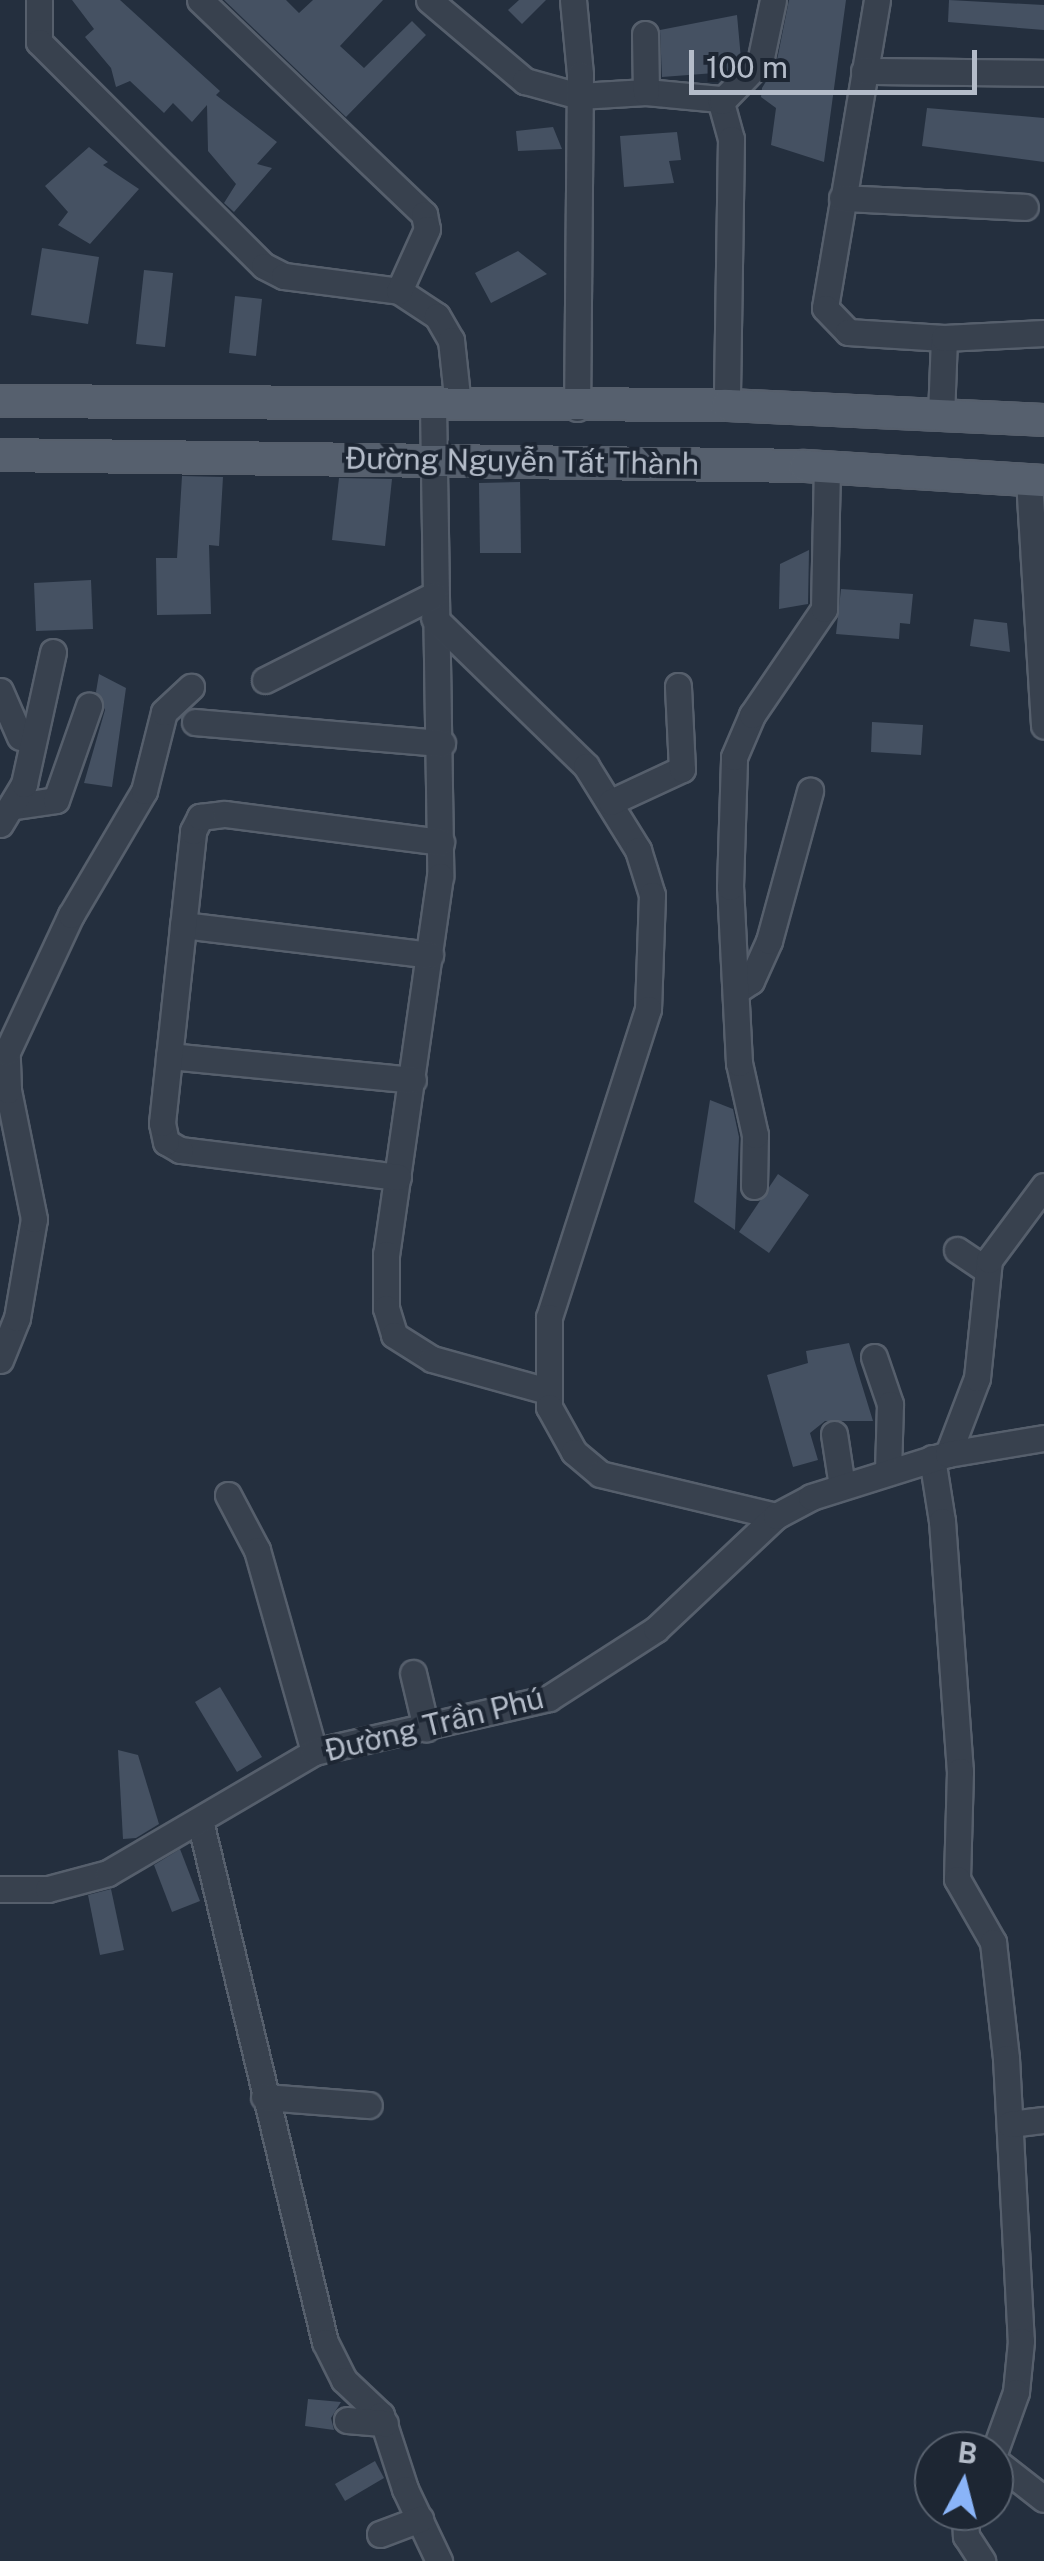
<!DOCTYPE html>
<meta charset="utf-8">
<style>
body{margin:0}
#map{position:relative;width:1044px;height:2561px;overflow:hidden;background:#242f3e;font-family:"Public Sans",sans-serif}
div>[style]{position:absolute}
.building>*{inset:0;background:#455162}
.roads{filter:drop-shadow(2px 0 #565f6c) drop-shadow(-2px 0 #565f6c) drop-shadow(0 2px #565f6c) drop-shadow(0 -2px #565f6c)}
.minor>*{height:25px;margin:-12.5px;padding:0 12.5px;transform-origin:12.5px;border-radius:12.5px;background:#38414e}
.major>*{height:30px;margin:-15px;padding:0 15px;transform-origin:15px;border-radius:15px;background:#56606e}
span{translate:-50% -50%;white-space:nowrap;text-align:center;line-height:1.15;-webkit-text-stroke:8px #1d2633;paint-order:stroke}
.street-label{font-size:30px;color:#b4bcc9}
.north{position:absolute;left:914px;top:2431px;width:100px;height:100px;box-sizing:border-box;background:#1d2633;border:2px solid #59626f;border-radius:50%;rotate:7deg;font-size:28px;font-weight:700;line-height:40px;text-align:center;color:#b4bcc9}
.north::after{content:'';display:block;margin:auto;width:35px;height:45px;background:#8ab4f8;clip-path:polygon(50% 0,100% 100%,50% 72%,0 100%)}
.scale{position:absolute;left:689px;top:50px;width:288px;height:45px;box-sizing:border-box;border:5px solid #b4bcc9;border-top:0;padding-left:12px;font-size:30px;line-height:35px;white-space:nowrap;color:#b4bcc9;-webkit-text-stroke:8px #1d2633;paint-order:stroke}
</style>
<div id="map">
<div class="building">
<div style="clip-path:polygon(72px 0,120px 0,220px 91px,216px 95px,277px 142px,257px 164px,272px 168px,234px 212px,224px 203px,236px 184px,208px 151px,207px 105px,192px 122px,173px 103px,164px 113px,130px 81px,116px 87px,111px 68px,85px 37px,94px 29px)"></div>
<div style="clip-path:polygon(224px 0,286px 0,299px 13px,313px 0,383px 0,340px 46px,364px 68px,412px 21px,426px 35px,346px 117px)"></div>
<div style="clip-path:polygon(519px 0,546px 0,522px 24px,508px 10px)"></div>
<div style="clip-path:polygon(789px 0,846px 0,824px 162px,771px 145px,776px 108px,761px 97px,762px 88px,776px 65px)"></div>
<div style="clip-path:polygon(949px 0,1044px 5px,1044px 30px,948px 22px)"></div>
<div style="clip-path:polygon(737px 15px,741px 59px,728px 72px,662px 77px,660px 30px)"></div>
<div style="clip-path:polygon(927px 108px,1044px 118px,1044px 162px,922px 146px)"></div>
<div style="clip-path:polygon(553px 127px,562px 149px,518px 151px,516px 131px)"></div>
<div style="clip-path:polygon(677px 132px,681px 160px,669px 161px,674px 183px,624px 187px,620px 136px)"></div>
<div style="clip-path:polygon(89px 147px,108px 162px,103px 165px,139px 189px,90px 244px,58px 225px,68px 212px,45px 186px)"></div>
<div style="clip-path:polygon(42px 248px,99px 257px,88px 324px,31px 315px)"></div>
<div style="clip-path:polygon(518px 251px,547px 274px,491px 303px,475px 273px)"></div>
<div style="clip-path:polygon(144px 270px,173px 273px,165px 347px,136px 344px)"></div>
<div style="clip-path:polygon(235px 296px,262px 299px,256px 356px,229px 353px)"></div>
<div style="clip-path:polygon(182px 476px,223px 477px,219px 546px,209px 545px,211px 614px,157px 615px,156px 558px,177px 558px)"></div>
<div style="clip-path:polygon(339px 478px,392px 479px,385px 546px,332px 540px)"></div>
<div style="clip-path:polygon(520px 482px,521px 553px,480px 553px,479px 483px)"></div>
<div style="clip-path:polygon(809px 550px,808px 604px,779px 609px,780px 564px)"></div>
<div style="clip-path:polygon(91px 580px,93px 629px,36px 631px,34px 583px)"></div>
<div style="clip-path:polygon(841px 589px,913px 594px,910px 624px,900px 623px,899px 639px,836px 634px)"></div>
<div style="clip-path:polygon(974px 619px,1007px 623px,1010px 652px,970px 646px)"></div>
<div style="clip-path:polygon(99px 674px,126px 688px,112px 787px,84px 783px,105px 710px,96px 692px)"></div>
<div style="clip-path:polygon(872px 722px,923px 725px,921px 755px,871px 752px)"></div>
<div style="clip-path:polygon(710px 1100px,733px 1109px,739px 1137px,735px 1230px,694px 1202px)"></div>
<div style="clip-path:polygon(778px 1174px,809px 1195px,769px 1253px,739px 1232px)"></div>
<div style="clip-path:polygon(849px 1343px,873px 1421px,825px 1421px,810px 1433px,818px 1460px,793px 1467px,767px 1375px,808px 1363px,806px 1351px)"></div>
<div style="clip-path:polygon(220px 1687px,262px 1757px,237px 1772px,195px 1702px)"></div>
<div style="clip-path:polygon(118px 1750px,138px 1755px,159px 1824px,136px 1838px,123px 1839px)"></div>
<div style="clip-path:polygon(180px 1849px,200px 1901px,172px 1912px,154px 1865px)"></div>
<div style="clip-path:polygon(111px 1889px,124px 1950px,100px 1955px,88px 1895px)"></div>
<div style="clip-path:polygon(308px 2399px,341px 2402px,331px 2418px,334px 2430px,305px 2426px)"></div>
<div style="clip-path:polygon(375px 2461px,384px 2478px,345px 2501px,335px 2484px)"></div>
</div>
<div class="roads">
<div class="minor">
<div style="left:39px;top:0;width:42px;rotate:90deg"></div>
<div style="left:39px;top:42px;width:317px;rotate:44.9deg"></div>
<div style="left:264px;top:266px;width:22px;rotate:27deg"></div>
<div style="left:284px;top:276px;width:116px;rotate:7.4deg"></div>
<div style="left:399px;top:291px;width:45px;rotate:33.3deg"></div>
<div style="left:437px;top:316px;width:28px;rotate:60deg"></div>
<div style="left:451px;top:340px;width:66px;rotate:83.9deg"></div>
<div style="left:200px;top:0;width:310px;rotate:43.7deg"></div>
<div style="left:424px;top:214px;width:15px;rotate:79deg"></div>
<div style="left:427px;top:229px;width:68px;rotate:114.3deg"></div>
<div style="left:429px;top:0;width:126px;rotate:40.2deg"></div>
<div style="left:525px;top:81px;width:56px;rotate:15.5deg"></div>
<div style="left:579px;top:96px;width:67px;rotate:-3.4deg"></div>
<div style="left:646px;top:92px;width:74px;rotate:5.4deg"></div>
<div style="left:720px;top:99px;width:41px;rotate:74.6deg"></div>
<div style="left:731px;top:139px;width:266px;rotate:90.9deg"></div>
<div style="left:573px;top:0;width:74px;rotate:84.6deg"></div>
<div style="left:580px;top:74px;width:334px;rotate:90.5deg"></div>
<div style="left:877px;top:0;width:312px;rotate:99.6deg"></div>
<div style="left:825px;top:308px;width:33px;rotate:46deg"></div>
<div style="left:848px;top:332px;width:96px;rotate:3.6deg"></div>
<div style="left:944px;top:338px;width:77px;rotate:92.2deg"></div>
<div style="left:645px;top:34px;width:58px;rotate:89deg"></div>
<div style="left:864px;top:71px;width:180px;rotate:0.6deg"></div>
<div style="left:722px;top:101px;width:54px;rotate:-45.7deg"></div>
<div style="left:760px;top:62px;width:63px;rotate:-78.2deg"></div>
<div style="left:842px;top:198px;width:183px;rotate:2.8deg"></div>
<div style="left:944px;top:338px;width:100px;rotate:-2.9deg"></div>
<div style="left:433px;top:405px;width:471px;rotate:89.1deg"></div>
<div style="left:440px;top:876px;width:382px;rotate:98.1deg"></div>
<div style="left:386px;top:1254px;width:54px;rotate:90deg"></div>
<div style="left:386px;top:1308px;width:28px;rotate:73deg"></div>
<div style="left:394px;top:1335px;width:45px;rotate:32.3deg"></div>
<div style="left:432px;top:1359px;width:116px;rotate:15.5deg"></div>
<div style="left:1029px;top:480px;width:246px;rotate:86.5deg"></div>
<div style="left:434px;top:618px;width:212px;rotate:44.2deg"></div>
<div style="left:586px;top:766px;width:99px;rotate:58.2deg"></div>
<div style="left:638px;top:850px;width:47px;rotate:72.7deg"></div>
<div style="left:652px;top:895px;width:114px;rotate:92deg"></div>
<div style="left:648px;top:1009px;width:324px;rotate:107.8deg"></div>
<div style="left:549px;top:1317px;width:90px;rotate:90deg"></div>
<div style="left:549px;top:1407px;width:51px;rotate:60.9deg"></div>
<div style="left:574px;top:1452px;width:34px;rotate:40deg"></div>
<div style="left:600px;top:1474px;width:181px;rotate:13.4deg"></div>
<div style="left:265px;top:680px;width:189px;rotate:-26.7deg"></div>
<div style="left:0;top:691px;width:50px;rotate:66.5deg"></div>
<div style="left:195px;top:722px;width:248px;rotate:4.9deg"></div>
<div style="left:611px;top:802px;width:78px;rotate:-24.9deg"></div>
<div style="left:682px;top:769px;width:83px;rotate:-92.8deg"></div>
<div style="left:16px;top:806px;width:40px;rotate:-8.5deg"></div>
<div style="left:56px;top:800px;width:100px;rotate:-70.7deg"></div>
<div style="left:0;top:824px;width:47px;rotate:-59deg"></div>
<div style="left:24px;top:784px;width:135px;rotate:-77.6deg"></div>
<div style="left:183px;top:925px;width:249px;rotate:6.9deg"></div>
<div style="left:736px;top:991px;width:18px;rotate:-34deg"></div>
<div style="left:751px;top:981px;width:44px;rotate:-65.8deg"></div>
<div style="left:769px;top:941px;width:156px;rotate:-74.7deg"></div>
<div style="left:169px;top:1056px;width:245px;rotate:5.6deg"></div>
<div style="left:398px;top:1177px;width:220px;rotate:-172.9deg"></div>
<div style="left:180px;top:1150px;width:16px;rotate:-150deg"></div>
<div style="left:166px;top:1142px;width:19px;rotate:-102deg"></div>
<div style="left:162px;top:1123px;width:294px;rotate:-83.9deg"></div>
<div style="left:193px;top:831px;width:16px;rotate:-63deg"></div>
<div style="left:200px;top:817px;width:25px;rotate:-7deg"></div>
<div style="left:225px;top:814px;width:218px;rotate:7.4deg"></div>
<div style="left:754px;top:1186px;width:51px;rotate:-88.9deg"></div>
<div style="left:755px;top:1135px;width:74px;rotate:-102.5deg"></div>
<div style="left:739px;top:1063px;width:176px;rotate:-92.9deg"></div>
<div style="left:730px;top:887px;width:130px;rotate:-88.2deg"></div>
<div style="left:734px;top:757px;width:46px;rotate:-66.8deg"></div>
<div style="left:752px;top:715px;width:128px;rotate:-55.8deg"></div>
<div style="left:824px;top:609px;width:142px;rotate:-88.8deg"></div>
<div style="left:957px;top:1250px;width:36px;rotate:34deg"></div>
<div style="left:874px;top:1357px;width:50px;rotate:71.2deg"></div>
<div style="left:890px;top:1404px;width:67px;rotate:91.7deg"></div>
<div style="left:0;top:1360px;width:45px;rotate:-68deg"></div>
<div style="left:17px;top:1318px;width:100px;rotate:-80.3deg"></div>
<div style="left:34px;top:1219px;width:132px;rotate:-101.4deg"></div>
<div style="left:8px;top:1090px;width:38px;rotate:-92deg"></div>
<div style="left:7px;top:1052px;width:151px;rotate:-65deg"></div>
<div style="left:71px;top:915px;width:144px;rotate:-59.5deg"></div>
<div style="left:144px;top:791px;width:81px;rotate:-75.8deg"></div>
<div style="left:164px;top:712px;width:37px;rotate:-43deg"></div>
<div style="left:834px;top:1434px;width:53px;rotate:81.3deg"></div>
<div style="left:948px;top:1454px;width:81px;rotate:-69.1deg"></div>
<div style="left:977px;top:1378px;width:119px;rotate:-84.2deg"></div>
<div style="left:989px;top:1260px;width:92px;rotate:-53.4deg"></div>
<div style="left:932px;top:1458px;width:64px;rotate:81deg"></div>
<div style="left:942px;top:1521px;width:251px;rotate:85.9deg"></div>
<div style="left:960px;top:1771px;width:108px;rotate:91.6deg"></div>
<div style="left:957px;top:1879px;width:73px;rotate:60.3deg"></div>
<div style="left:993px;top:1942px;width:117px;rotate:83.6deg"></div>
<div style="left:1006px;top:2058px;width:283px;rotate:87deg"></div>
<div style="left:1021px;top:2341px;width:51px;rotate:95.6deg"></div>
<div style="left:1016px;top:2392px;width:65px;rotate:109.8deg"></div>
<div style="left:228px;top:1495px;width:62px;rotate:62.2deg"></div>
<div style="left:257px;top:1550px;width:210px;rotate:74.2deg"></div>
<div style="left:413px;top:1673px;width:57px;rotate:76.7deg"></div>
<div style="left:200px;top:1821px;width:536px;rotate:76.51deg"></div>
<div style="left:325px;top:2342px;width:42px;rotate:63.4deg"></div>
<div style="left:344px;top:2380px;width:51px;rotate:43.4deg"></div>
<div style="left:381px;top:2415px;width:78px;rotate:72deg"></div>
<div style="left:405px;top:2489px;width:80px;rotate:64.7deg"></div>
<div style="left:0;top:1889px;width:48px"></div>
<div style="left:48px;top:1889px;width:62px;rotate:-14.9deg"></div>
<div style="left:108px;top:1873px;width:239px;rotate:-30.4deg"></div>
<div style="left:314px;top:1752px;width:241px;rotate:-12.9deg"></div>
<div style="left:549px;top:1698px;width:127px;rotate:-32.8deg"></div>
<div style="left:656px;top:1629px;width:165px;rotate:-43.3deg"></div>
<div style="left:776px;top:1516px;width:40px;rotate:-28deg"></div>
<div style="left:811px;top:1497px;width:144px;rotate:-17.4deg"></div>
<div style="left:948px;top:1454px;width:97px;rotate:-9.5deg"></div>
<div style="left:264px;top:2097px;width:105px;rotate:4.4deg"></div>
<div style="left:1010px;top:2124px;width:34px;rotate:-7deg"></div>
<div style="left:347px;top:2420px;width:38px;rotate:5deg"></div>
<div style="left:994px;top:2460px;width:63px;rotate:38deg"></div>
<div style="left:965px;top:2511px;width:25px;rotate:88deg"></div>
<div style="left:966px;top:2536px;width:30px;rotate:57deg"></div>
<div style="left:380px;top:2534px;width:43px;rotate:-20.6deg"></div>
</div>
<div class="major">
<div style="left:0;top:401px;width:727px;rotate:0.32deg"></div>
<div style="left:727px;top:405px;width:317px;rotate:2.7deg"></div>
<div style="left:0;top:455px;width:805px;rotate:0.78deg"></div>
<div style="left:805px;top:466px;width:239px;rotate:3.6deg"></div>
</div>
</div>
<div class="street-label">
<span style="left:522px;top:461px;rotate:1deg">Đường Nguyễn Tất Thành</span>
<span style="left:434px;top:1724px;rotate:-14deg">Đường Trần Phú</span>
</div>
<div class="north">B</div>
<div class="scale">100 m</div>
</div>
